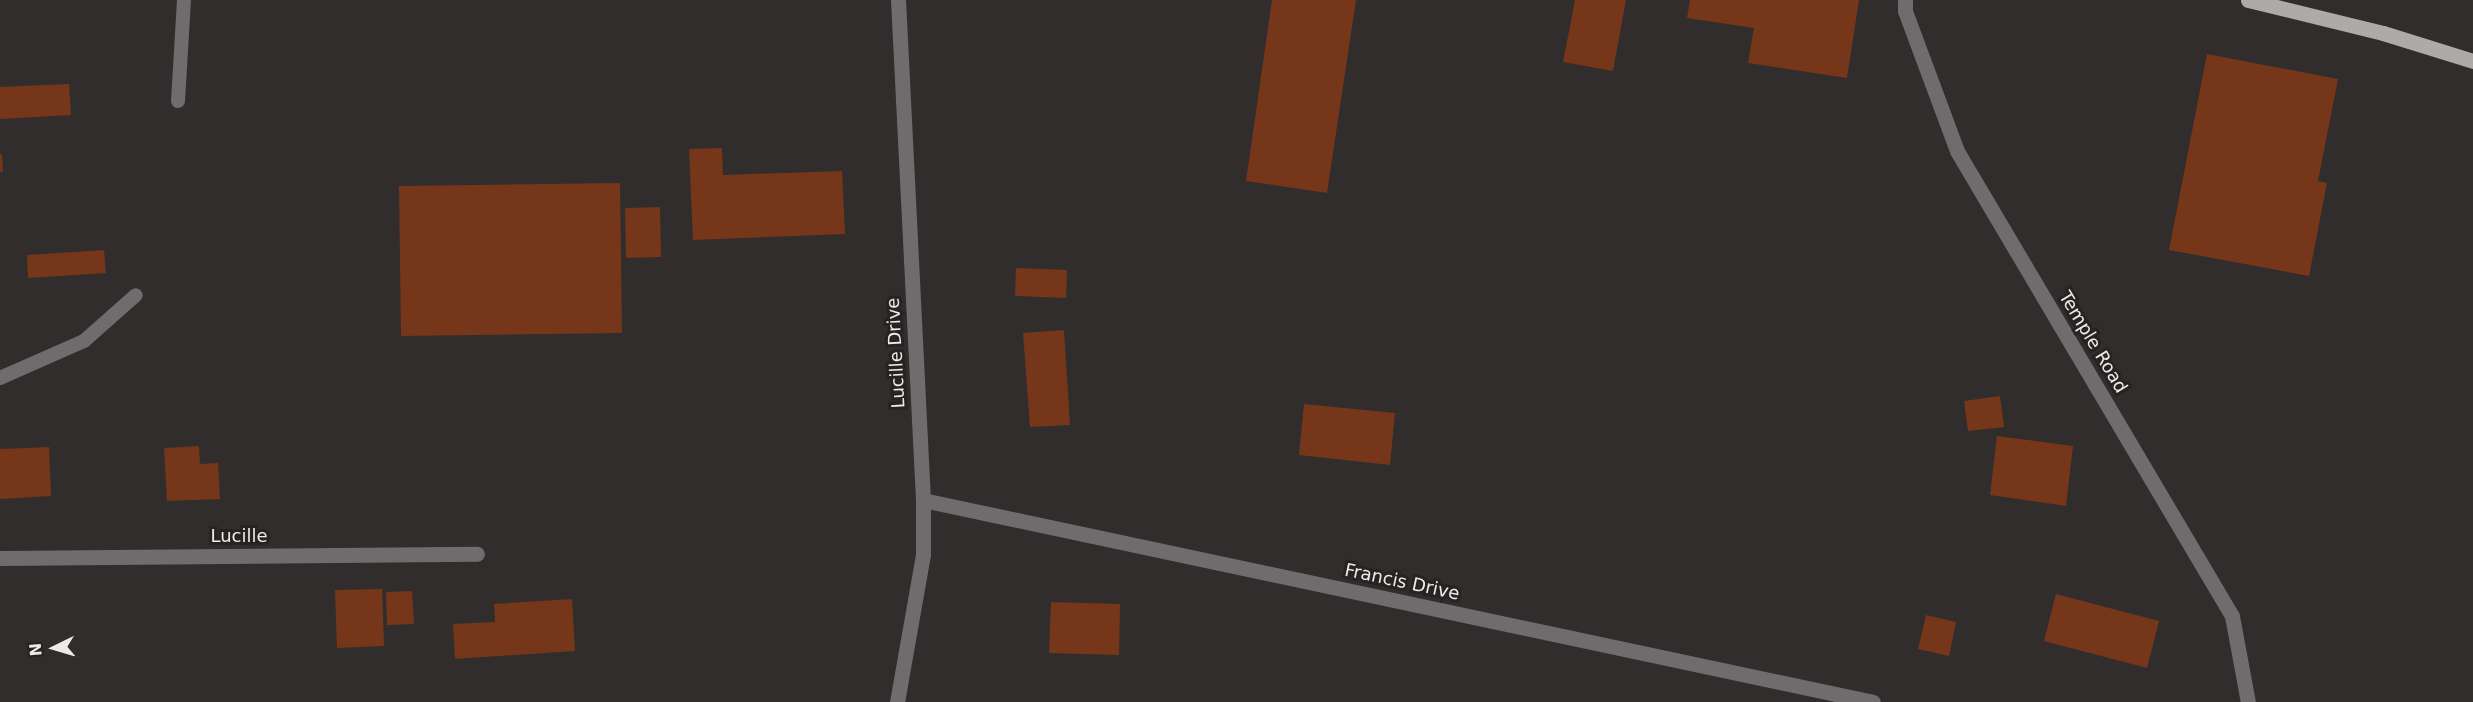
<!DOCTYPE html>
<style>
body{margin:0}
#map{position:relative;width:2473px;height:702px;overflow:hidden;background:#302d2c;font-family:"DejaVu Sans",sans-serif}
div>[style]{position:absolute}
.building>*{inset:0;background:#76361a}
.lane>*{height:14px;margin:-7px;padding:0 7px;transform-origin:7px;border-radius:7px;background:#6e6c6c}
.street>*{height:15px;margin:-7.5px;padding:0 7.5px;transform-origin:7.5px;border-radius:7.5px;background:#6e6c6c}
.primary>*{height:15px;margin:-7.5px;padding:0 7.5px;transform-origin:7.5px;border-radius:7.5px;background:#adaaa9}
span{translate:-50% -50%;white-space:nowrap;text-align:center;line-height:1.15;-webkit-text-stroke:6px #272322;paint-order:stroke}
.street-label{font-size:18px;color:#edebea}
.north{position:absolute;left:24px;top:618px;width:60px;height:60px;-webkit-text-stroke:4px #272322;paint-order:stroke;rotate:265deg;font-size:16px;font-weight:700;line-height:24px;text-align:center;color:#edebea}
.north::after{content:'';display:block;margin:auto;width:21px;height:27px;background:#edebea;clip-path:polygon(50% 0,100% 100%,50% 72%,0 100%)}
</style>
<div id="map">
<div class="building">
<div style="clip-path:polygon(1272px 0,1356px 0,1327px 193px,1246px 181px)"></div>
<div style="clip-path:polygon(1575px 0,1626px 0,1613px 71px,1563px 62px)"></div>
<div style="clip-path:polygon(1690px 0,1859px 0,1847px 78px,1748px 63px,1754px 28px,1687px 18px)"></div>
<div style="clip-path:polygon(2207px 54px,2338px 79px,2318px 181px,2327px 183px,2309px 276px,2169px 250px)"></div>
<div style="clip-path:polygon(69px 84px,71px 115px,0 119px,0 87px)"></div>
<div style="clip-path:polygon(722px 148px,723px 175px,842px 171px,845px 234px,693px 240px,689px 149px)"></div>
<div style="clip-path:polygon(0 154px,2px 154px,3px 172px,0 172px)"></div>
<div style="clip-path:polygon(620px 183px,622px 333px,401px 336px,399px 186px)"></div>
<div style="clip-path:polygon(660px 207px,661px 257px,626px 258px,625px 208px)"></div>
<div style="clip-path:polygon(104px 250px,106px 273px,28px 278px,27px 255px)"></div>
<div style="clip-path:polygon(1016px 268px,1067px 270px,1066px 298px,1015px 296px)"></div>
<div style="clip-path:polygon(1064px 330px,1070px 425px,1030px 427px,1023px 333px)"></div>
<div style="clip-path:polygon(2000px 396px,2004px 427px,1968px 431px,1964px 401px)"></div>
<div style="clip-path:polygon(1304px 404px,1395px 413px,1390px 465px,1299px 455px)"></div>
<div style="clip-path:polygon(1997px 436px,2073px 446px,2066px 506px,1990px 495px)"></div>
<div style="clip-path:polygon(199px 446px,200px 464px,218px 463px,220px 499px,167px 501px,164px 448px)"></div>
<div style="clip-path:polygon(49px 447px,51px 496px,0 499px,0 449px)"></div>
<div style="clip-path:polygon(382px 589px,384px 646px,337px 648px,335px 590px)"></div>
<div style="clip-path:polygon(412px 591px,414px 624px,387px 625px,386px 592px)"></div>
<div style="clip-path:polygon(2056px 594px,2159px 621px,2147px 668px,2044px 641px)"></div>
<div style="clip-path:polygon(572px 599px,575px 651px,455px 659px,453px 624px,495px 622px,494px 604px)"></div>
<div style="clip-path:polygon(1051px 602px,1120px 604px,1119px 655px,1049px 653px)"></div>
<div style="clip-path:polygon(1926px 615px,1956px 622px,1949px 656px,1918px 649px)"></div>
</div>
<div class="lane">
<div style="left:178px;top:101px;width:101px;rotate:-86.6deg"></div>
<div style="left:0;top:378px;width:92px;rotate:-23.8deg"></div>
<div style="left:84px;top:341px;width:69px;rotate:-41.5deg"></div>
</div>
<div class="street">
<div style="left:1905px;top:0;width:11px;rotate:90deg"></div>
<div style="left:1905px;top:11px;width:149px;rotate:69.6deg"></div>
<div style="left:1957px;top:151px;width:540px;rotate:59.4deg"></div>
<div style="left:2232px;top:616px;width:87px;rotate:79.5deg"></div>
<div style="left:923px;top:500px;width:971px;rotate:12deg"></div>
<div style="left:0;top:558px;width:477px;rotate:-0.5deg"></div>
<div style="left:897px;top:702px;width:150px;rotate:-80deg"></div>
<div style="left:923px;top:554px;width:54px;rotate:-90deg"></div>
<div style="left:923px;top:500px;width:501px;rotate:-92.86deg"></div>
</div>
<div class="primary">
<div style="left:2248px;top:0;width:139px;rotate:13.7deg"></div>
<div style="left:2383px;top:33px;width:94px;rotate:17.3deg"></div>
</div>
<div class="street-label">
<span style="left:2093px;top:342px;rotate:59deg">Temple Road</span>
<span style="left:896px;top:353px;rotate:-93deg">Lucille Drive</span>
<span style="left:239px;top:536px">Lucille</span>
<span style="left:1402px;top:582px;rotate:12deg">Francis Drive</span>
</div>
<div class="north">N</div>
</div>
